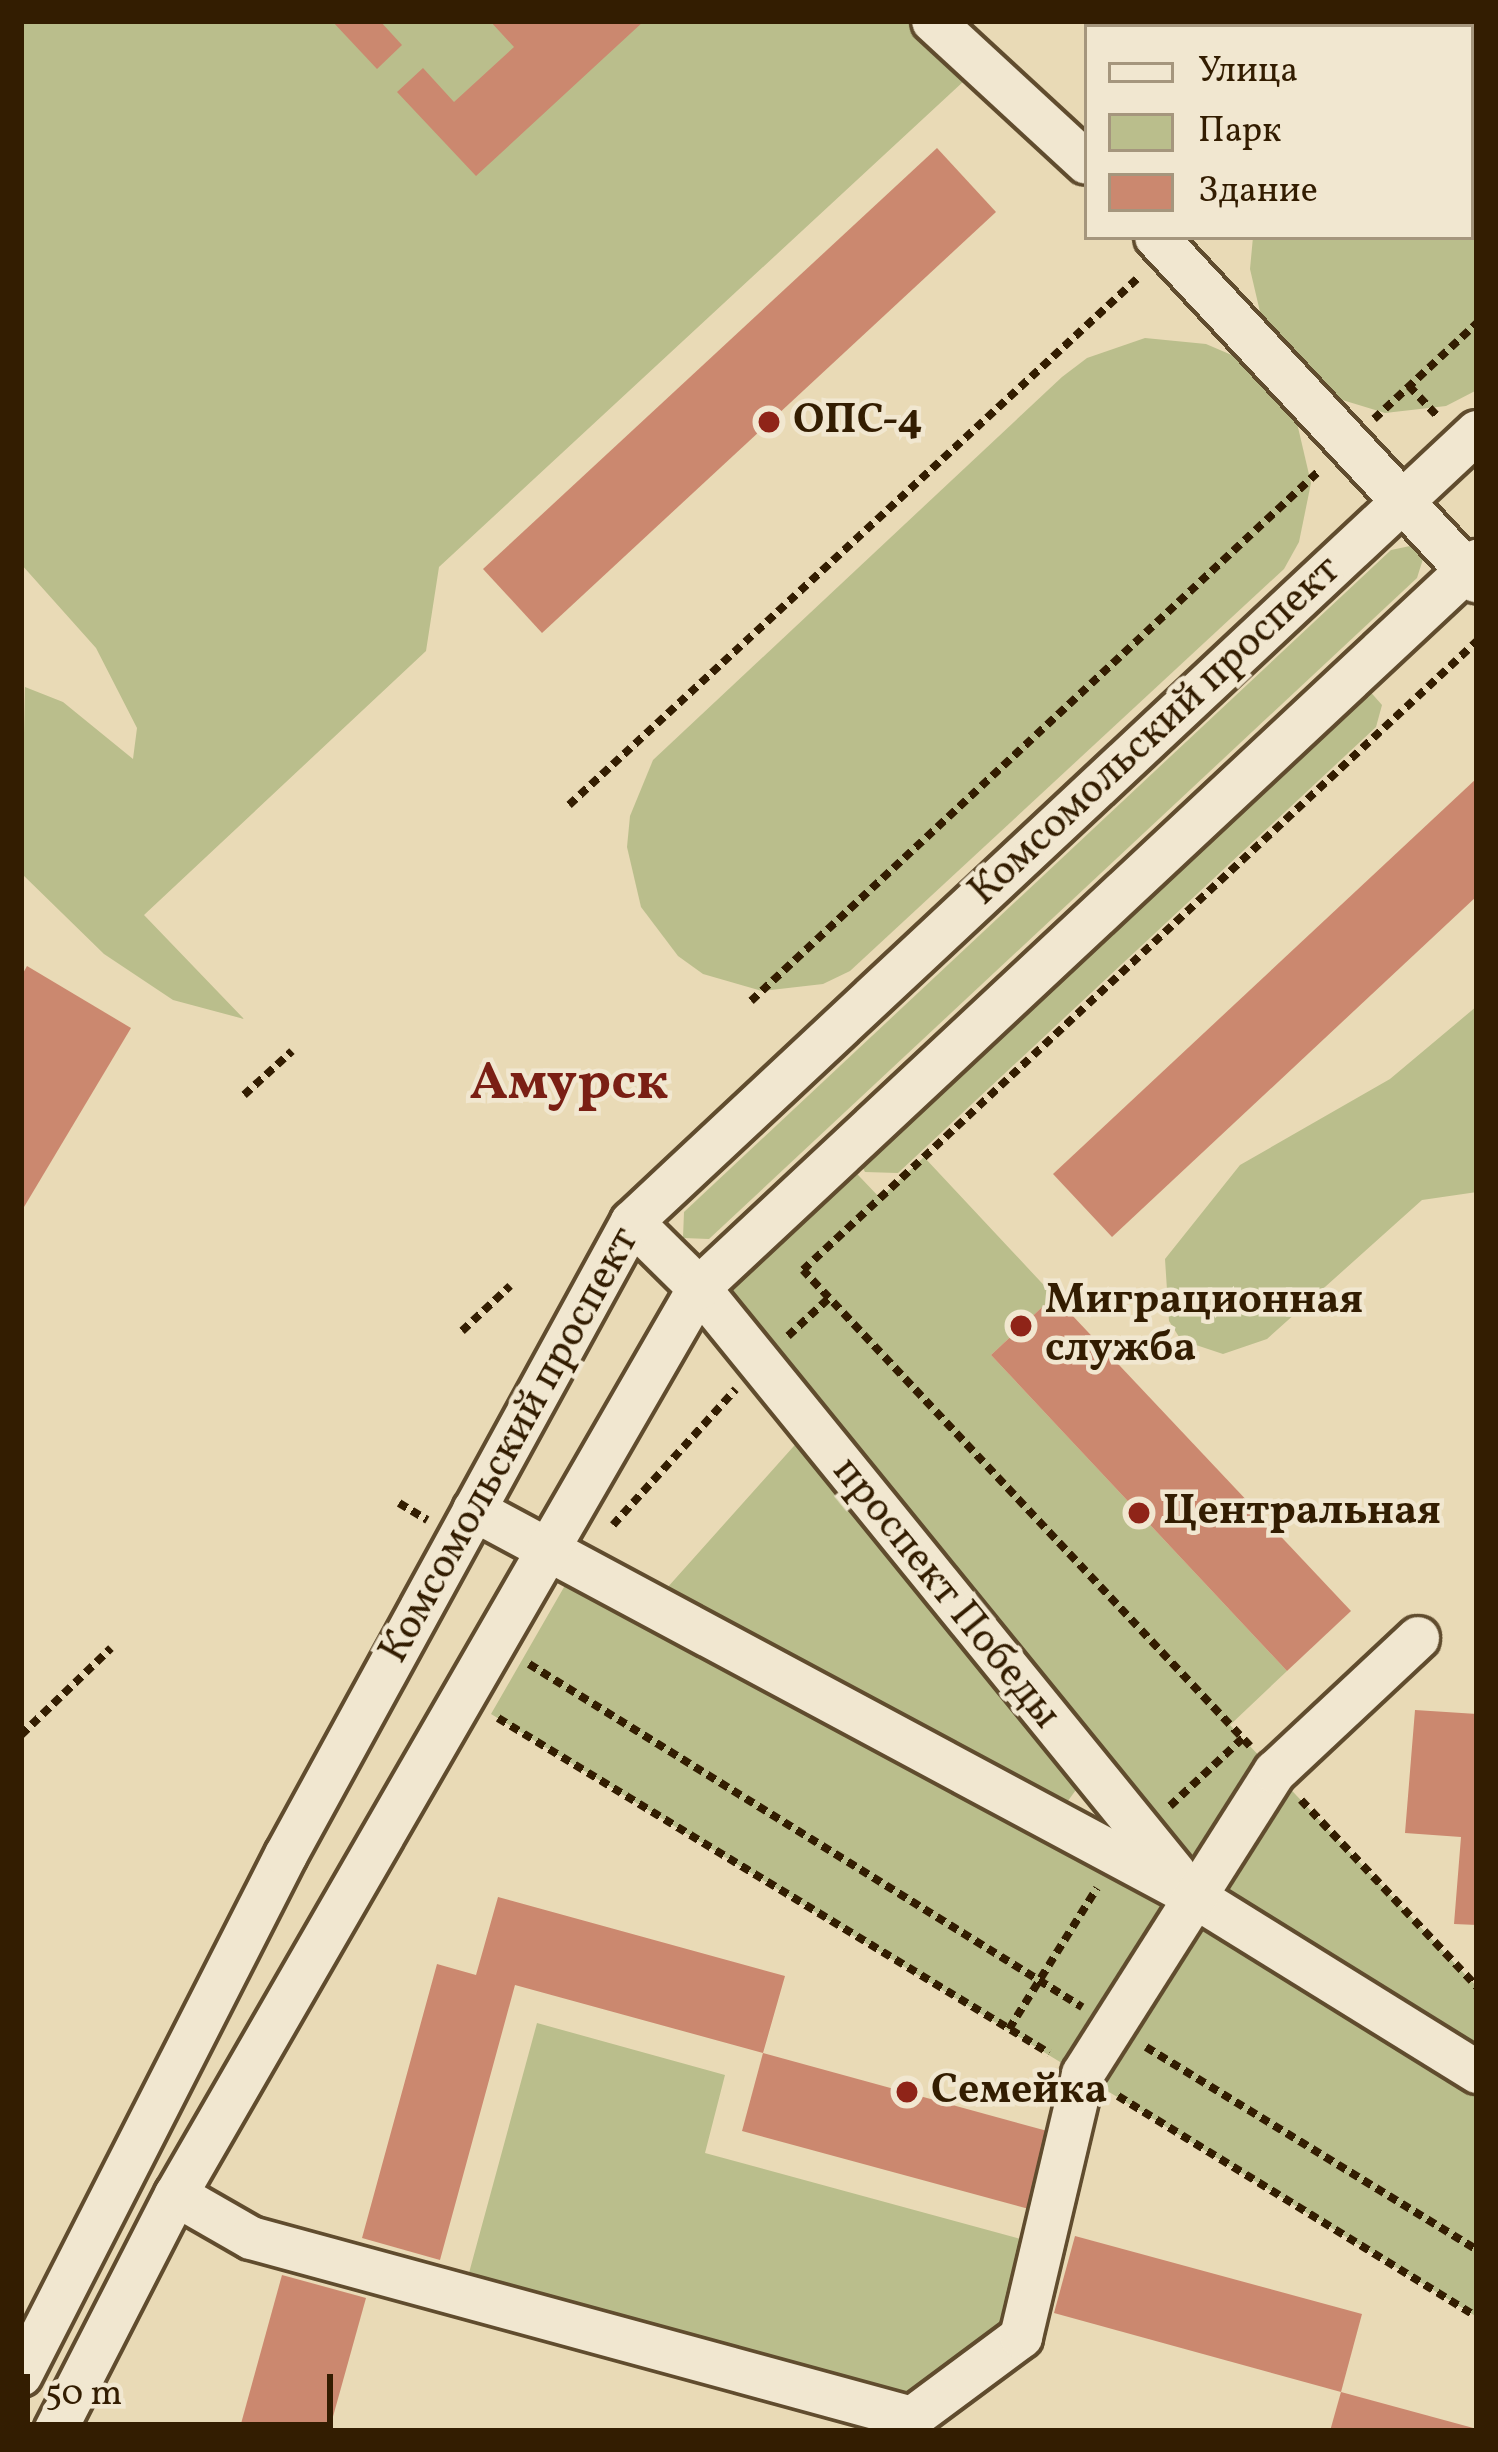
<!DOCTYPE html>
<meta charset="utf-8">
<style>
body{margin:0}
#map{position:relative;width:1498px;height:2452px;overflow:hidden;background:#e9dab6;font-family:Vollkorn,serif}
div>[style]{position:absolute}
.green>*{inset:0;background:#babe8c}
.building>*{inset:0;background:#cb886f}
.path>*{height:8px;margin-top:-4px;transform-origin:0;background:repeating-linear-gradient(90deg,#331d01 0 9px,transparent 0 15px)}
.roads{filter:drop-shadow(3px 0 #604c2e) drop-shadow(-3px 0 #604c2e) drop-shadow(0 3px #604c2e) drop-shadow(0 -3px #604c2e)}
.minor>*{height:42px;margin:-21px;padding:0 21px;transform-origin:21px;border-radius:21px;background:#f1e7d0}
.dots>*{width:33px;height:33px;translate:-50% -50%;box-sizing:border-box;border:6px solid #f1e7d0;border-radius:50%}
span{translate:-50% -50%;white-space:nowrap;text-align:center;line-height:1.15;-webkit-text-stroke:9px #f1e7d0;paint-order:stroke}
.poi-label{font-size:42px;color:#331d01;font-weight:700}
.left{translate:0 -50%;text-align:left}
.street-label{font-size:42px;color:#331d01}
.district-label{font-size:54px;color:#7a1f14;font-weight:700}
.frame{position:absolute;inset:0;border:24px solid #331d01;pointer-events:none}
.legend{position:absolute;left:1084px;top:24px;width:390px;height:216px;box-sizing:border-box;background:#f1e7d0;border:3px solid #a5967d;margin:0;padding:15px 21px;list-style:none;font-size:36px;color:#331d01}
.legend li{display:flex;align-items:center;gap:24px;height:60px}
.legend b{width:60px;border:3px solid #a5967d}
.scale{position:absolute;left:24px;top:2374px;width:309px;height:54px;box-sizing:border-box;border:6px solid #331d01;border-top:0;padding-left:15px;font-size:36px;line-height:42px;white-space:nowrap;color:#331d01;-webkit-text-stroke:9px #f1e7d0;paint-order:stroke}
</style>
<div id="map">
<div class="green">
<div style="clip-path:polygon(21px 21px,933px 21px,978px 68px,439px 567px,426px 651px,144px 915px,244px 1019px,173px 1000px,104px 954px,21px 873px,25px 687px,63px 702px,133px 759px,137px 728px,96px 648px,21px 564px)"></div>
<div style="clip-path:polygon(1445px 21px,1477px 21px,1477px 390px,1446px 406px,1385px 413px,1326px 395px,1264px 329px,1250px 269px,1253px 237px,1471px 237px,1471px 27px,1439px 27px)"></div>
<div style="clip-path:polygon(1145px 338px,1206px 344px,1234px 356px,1281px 396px,1297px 423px,1311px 483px,1299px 542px,1284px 569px,850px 971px,823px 984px,762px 991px,703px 974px,678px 956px,641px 907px,627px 847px,630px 816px,653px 760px,1062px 377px,1087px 358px)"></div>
<div style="clip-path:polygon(1410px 546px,1423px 559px,1417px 578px,709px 1239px,683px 1238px,684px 1212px,1391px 550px)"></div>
<div style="clip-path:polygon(1367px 688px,1382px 705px,1376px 727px,898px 1173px,865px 1172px,860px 1162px)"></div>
<div style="clip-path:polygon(1477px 1006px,1477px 1192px,1422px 1200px,1267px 1339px,1223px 1354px,1181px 1340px,1169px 1321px,1165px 1259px,1240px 1165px,1390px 1079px)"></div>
<div style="clip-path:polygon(evenodd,840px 1156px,880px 1198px,924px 1157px,1054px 1296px,991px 1355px,1287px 1671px,1230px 1725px,1477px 1987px,1477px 2317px,491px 1714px,575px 1568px,650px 1607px,810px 1428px,699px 1288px,840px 1156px,1089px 1772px,1140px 1834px,1054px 1820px,1089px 1772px)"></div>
<div style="clip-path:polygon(537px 2023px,725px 2075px,705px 2153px,1046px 2246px,1021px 2337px,912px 2418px,463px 2295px)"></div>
</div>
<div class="building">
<div style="clip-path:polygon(332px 21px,380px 21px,402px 45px,377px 69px)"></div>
<div style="clip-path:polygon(490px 21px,644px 21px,476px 176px,397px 92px,423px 68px,454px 102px,514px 47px)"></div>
<div style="clip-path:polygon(1202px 21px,1329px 21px,1195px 27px)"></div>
<div style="clip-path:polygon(937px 148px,996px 212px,542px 633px,483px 569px)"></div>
<div style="clip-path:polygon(1477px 778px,1477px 896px,1112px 1237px,1053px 1174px)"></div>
<div style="clip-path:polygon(27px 966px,131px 1028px,21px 1212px,21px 977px)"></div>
<div style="clip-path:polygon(1054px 1296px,1351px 1611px,1287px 1671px,991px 1355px)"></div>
<div style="clip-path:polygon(1415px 1710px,1477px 1714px,1477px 1925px,1454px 1924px,1461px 1837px,1405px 1833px)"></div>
<div style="clip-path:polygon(498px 1897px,785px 1976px,763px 2053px,515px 1985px,440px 2260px,362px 2238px,437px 1964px,476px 1975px)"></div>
<div style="clip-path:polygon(763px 2053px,1051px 2132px,1029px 2209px,742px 2131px)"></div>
<div style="clip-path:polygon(1075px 2236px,1362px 2314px,1341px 2392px,1054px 2313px)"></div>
<div style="clip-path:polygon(282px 2275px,366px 2298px,329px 2431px,239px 2431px)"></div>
<div style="clip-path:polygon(1341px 2392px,1477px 2429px,1477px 2431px,1330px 2431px)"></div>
</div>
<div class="path">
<div style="left:1408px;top:27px;width:8px;rotate:-45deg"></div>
<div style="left:1409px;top:386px;width:44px;rotate:46.8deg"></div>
<div style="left:1374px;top:419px;width:141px;rotate:-43deg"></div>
<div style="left:569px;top:805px;width:778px;rotate:-42.81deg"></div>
<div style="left:751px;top:1001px;width:778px;rotate:-43.02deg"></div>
<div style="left:244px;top:1095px;width:65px;rotate:-42.5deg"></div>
<div style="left:462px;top:1331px;width:66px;rotate:-43.2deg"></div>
<div style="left:788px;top:1336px;width:56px;rotate:-42.8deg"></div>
<div style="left:399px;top:1503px;width:33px;rotate:31deg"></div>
<div style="left:613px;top:1525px;width:183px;rotate:-47.9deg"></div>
<div style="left:529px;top:1664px;width:651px;rotate:31.81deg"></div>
<div style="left:498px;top:1718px;width:645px;rotate:31.3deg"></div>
<div style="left:21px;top:1735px;width:125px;rotate:-44deg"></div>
<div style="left:1250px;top:1746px;width:653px;rotate:-133.2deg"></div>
<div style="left:803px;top:1270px;width:922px;rotate:-43.02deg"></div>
<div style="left:1301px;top:1800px;width:257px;rotate:46.7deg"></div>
<div style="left:1170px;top:1806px;width:100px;rotate:-43deg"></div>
<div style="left:1009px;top:2029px;width:166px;rotate:-58deg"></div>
<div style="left:1146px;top:2047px;width:388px;rotate:31.5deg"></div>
<div style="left:1118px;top:2096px;width:422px;rotate:31.6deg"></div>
</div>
<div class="roads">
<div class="minor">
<div style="left:933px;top:21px;width:209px;rotate:42.7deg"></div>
<div style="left:1156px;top:237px;width:471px;rotate:47deg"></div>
<div style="left:632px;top:1222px;width:94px;rotate:44.6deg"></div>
<div style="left:699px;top:1288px;width:754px;rotate:50.87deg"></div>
<div style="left:474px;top:1510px;width:818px;rotate:28.22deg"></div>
<div style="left:1195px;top:1897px;width:332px;rotate:31.8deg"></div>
<div style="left:176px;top:2195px;width:86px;rotate:29.8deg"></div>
<div style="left:251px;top:2238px;width:685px;rotate:15.23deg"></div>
<div style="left:912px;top:2418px;width:136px;rotate:-36.6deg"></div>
<div style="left:1021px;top:2337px;width:270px;rotate:-76.7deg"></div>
<div style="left:1083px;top:2074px;width:358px;rotate:-57.6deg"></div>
<div style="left:1275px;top:1772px;width:196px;rotate:-43.1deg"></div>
<div style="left:21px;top:2375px;width:584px;rotate:-63deg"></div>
<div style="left:286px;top:1855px;width:721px;rotate:-61.34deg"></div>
<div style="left:632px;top:1222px;width:1157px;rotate:-43.07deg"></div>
<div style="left:55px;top:2431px;width:265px;rotate:-62.9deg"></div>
<div style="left:176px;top:2195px;width:1047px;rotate:-60.03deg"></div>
<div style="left:699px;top:1288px;width:1065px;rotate:-43.06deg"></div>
</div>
</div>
<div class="dots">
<div style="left:769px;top:422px;background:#8f2418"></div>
<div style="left:1021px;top:1326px;background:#8f2418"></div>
<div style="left:1139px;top:1513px;background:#8f2418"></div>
<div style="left:907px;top:2092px;background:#8f2418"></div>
</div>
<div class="poi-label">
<span class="left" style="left:793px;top:422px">ОПС-4</span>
<span class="left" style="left:1045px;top:1326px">Миграционная<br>служба</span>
<span class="left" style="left:1163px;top:1513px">Центральная</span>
<span class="left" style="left:931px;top:2092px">Семейка</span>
</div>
<div class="street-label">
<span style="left:1156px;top:732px;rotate:-43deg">Комсомольский проспект</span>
<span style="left:511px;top:1446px;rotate:-61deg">Комсомольский проспект</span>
<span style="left:945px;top:1594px;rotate:51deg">проспект Победы</span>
</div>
<div class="district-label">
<span style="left:569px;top:1085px">Амурск</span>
</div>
<div class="frame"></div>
<ul class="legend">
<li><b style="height:15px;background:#f1e7d0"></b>Улица</li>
<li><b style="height:33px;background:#babe8c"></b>Парк</li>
<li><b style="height:33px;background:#cb886f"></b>Здание</li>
</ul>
<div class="scale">50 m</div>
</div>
